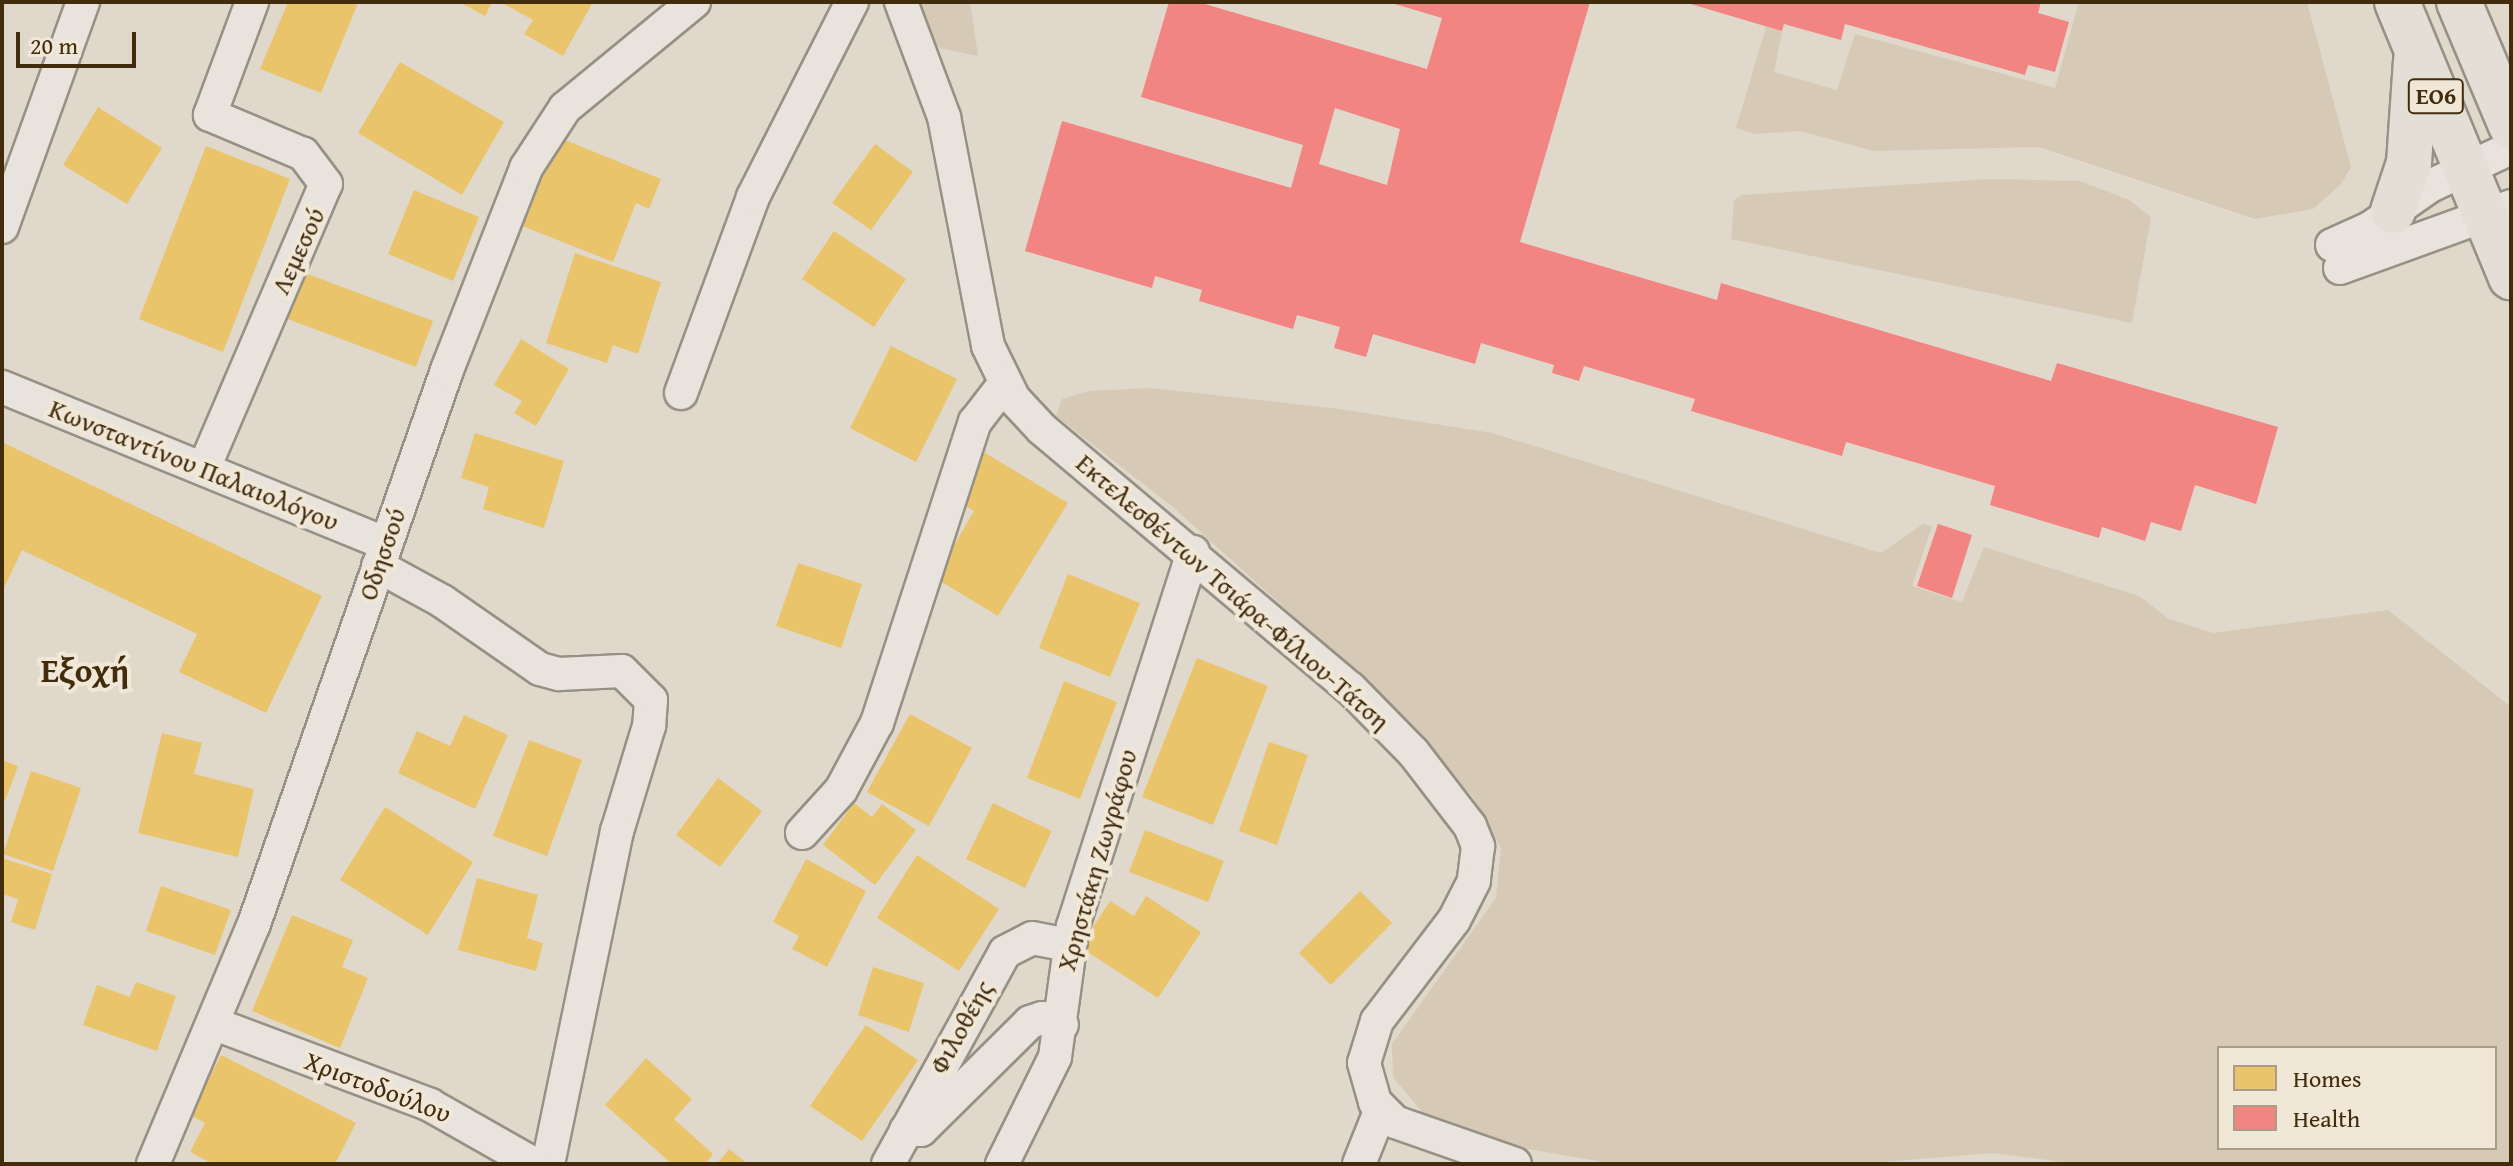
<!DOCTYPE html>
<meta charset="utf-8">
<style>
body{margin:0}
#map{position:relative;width:2513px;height:1166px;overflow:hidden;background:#e0d8cb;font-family:"Gentium Book Plus",serif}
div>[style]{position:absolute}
.green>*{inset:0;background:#d6c9b5}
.homes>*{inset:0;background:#e9c46a}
.health>*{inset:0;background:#f28482}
.roads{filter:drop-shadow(2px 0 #979085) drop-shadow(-2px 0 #979085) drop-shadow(0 2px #979085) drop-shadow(0 -2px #979085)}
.minor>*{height:32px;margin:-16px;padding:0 16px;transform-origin:16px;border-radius:16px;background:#e8e3dc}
.primary>*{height:44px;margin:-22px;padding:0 22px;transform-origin:22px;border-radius:22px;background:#e3dfd7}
span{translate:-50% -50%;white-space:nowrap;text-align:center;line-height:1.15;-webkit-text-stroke:8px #f1e7d7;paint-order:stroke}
.shield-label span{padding:2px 6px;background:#f1e7d7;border:2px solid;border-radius:6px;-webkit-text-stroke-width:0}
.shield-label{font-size:24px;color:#422c0e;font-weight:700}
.street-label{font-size:26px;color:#422c0e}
.district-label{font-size:34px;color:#422c0e;font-weight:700}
.frame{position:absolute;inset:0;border:4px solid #422c0e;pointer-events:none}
.legend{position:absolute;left:2217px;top:1046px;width:280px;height:104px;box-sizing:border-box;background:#f1e7d7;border:2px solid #ab9c87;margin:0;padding:10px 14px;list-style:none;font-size:24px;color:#422c0e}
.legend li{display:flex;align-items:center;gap:16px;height:40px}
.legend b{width:40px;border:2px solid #ab9c87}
.scale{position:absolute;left:16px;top:32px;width:120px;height:36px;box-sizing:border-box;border:4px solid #422c0e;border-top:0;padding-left:10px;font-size:24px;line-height:28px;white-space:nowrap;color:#422c0e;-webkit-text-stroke:6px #f1e7d7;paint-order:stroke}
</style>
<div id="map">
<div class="green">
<div style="clip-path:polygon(914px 2px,970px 2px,978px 56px,940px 48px,930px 40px)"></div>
<div style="clip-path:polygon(2079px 2px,2307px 2px,2351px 167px,2341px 184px,2313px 209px,2255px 219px,2039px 147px,1874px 151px,1800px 131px,1756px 134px,1736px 128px,1766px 27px,1782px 31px,1774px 72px,1837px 90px,1855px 34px,2055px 88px)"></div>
<div style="clip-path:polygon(1990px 179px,2080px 181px,2129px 200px,2151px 217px,2132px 323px,1731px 239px,1734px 200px,1742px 195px)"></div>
<div style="clip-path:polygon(evenodd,1150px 388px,1339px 409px,1492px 433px,1881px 553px,1923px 524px,1932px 526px,1912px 586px,1962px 602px,1984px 547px,2139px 596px,2169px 619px,2213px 633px,2388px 610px,2511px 707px,2511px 1164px,2078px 1164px,1993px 1153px,1858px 1164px,1615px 1164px,1505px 1145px,1423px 1113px,1393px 1077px,1392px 1044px,1496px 898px,1501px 848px,1472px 796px,1395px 708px,1173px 507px,1056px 416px,1062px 399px,1089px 391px,1150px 388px,2219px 1048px,2495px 1048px,2495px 1148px,2219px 1148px,2219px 1048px)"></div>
</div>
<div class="homes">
<div style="clip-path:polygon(288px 2px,358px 3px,321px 93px,260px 69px)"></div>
<div style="clip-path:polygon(459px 2px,492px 2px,485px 16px)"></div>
<div style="clip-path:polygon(500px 2px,593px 2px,563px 56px,524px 34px,533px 20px)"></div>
<div style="clip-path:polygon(400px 62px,504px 122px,462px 195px,358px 133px)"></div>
<div style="clip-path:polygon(98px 107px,162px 148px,127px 204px,63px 165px)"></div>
<div style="clip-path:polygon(555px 136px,661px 179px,649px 209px,636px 203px,613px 262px,520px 225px)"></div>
<div style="clip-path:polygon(875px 144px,913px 172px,871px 230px,832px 203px)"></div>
<div style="clip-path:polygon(206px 146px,290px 179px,223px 352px,139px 319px)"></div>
<div style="clip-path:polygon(414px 190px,479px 217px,453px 281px,388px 254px)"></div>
<div style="clip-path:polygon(834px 231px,906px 279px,874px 327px,802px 279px)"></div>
<div style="clip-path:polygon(575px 253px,661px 282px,638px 354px,613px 345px,607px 363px,546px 343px)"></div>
<div style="clip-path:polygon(302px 272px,433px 321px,416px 367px,285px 318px)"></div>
<div style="clip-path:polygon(521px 339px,569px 369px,536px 426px,514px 413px,522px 401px,494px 385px)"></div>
<div style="clip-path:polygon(891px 346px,957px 379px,916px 462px,850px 428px)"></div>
<div style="clip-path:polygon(475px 433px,564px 461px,544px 528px,483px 509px,489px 487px,461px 478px)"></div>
<div style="clip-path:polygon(2px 442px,322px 596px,266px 713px,179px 672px,197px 634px,22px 550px,2px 592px)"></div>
<div style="clip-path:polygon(982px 451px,1068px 503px,998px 616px,935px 578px,974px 511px,953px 499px)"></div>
<div style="clip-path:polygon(798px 563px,862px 584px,841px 648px,776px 626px)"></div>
<div style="clip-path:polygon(1068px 574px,1140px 603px,1110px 677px,1039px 648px)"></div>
<div style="clip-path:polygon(1197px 658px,1268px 686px,1213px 825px,1142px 797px)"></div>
<div style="clip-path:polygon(1064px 681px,1117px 702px,1080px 799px,1027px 778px)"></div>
<div style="clip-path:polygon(910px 714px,972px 748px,929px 826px,867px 792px)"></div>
<div style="clip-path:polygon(464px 715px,508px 735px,475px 809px,398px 773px,417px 731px,450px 746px)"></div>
<div style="clip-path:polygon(162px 733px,202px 743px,194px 774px,254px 789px,238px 857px,138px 833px)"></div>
<div style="clip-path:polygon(529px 740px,582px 760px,547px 856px,493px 836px)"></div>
<div style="clip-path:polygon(1269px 742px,1308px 755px,1277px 845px,1239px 831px)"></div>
<div style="clip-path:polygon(2px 760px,18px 766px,5px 801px,2px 800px)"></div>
<div style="clip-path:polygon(31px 771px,81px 788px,53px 871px,3px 854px)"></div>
<div style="clip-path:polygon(718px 778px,762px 811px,720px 867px,676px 835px)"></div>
<div style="clip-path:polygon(854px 803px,872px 817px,882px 804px,916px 830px,875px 885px,823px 845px)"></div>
<div style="clip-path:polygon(993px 803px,1052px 831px,1025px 888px,966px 859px)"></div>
<div style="clip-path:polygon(385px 807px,473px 862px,428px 935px,340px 880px)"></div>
<div style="clip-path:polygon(1145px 830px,1224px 861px,1208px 902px,1129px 872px)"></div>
<div style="clip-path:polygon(917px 855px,999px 909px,959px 971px,877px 918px)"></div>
<div style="clip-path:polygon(2px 858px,52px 874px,35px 930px,11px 922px,18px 899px,2px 894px)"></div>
<div style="clip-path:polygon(806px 859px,866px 891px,827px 967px,792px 949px,799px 936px,773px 922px)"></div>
<div style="clip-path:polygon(477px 878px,538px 895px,527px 938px,543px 943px,536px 971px,458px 950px)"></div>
<div style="clip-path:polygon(161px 886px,231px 910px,215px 955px,146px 931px)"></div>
<div style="clip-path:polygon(1360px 891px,1392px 923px,1331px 985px,1299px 953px)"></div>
<div style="clip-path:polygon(1146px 896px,1201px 932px,1158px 998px,1080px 947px,1110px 901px,1134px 916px)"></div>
<div style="clip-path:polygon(292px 915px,353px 940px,342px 967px,368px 978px,340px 1048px,252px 1011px)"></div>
<div style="clip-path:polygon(873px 967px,924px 983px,909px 1032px,858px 1015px)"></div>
<div style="clip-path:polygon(136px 982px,176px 996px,157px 1051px,83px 1025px,97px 985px,130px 997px)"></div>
<div style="clip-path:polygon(866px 1025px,918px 1060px,862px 1141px,810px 1106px)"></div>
<div style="clip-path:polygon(221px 1055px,356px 1123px,335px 1164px,213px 1164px,190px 1152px,205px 1123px,190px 1115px)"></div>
<div style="clip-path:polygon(646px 1058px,692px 1099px,674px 1119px,713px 1154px,705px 1164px,672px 1164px,605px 1105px)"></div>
<div style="clip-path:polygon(729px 1149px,748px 1164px,717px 1164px)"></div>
</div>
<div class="health">
<div style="clip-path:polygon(evenodd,1169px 2px,1198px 2px,1427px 69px,1442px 18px,1388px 2px,1590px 2px,1520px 242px,1717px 300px,1721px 283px,2051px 381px,2057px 363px,2278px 427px,2256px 504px,2195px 485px,2181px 531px,2151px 522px,2145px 541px,2102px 527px,2099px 538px,1990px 505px,1995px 486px,1846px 442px,1842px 456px,1691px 411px,1695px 399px,1584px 366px,1579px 381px,1552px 373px,1554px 365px,1481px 343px,1475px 364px,1373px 334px,1366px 357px,1334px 348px,1340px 327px,1297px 315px,1293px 329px,1199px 301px,1202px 290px,1155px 276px,1152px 288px,1025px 251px,1062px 121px,1291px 188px,1303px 145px,1141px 97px,1169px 2px,1335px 108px,1400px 129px,1387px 185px,1319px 164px,1335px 108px)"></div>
<div style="clip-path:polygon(1684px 2px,2041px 2px,2038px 13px,2069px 22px,2055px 72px,2028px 65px,2025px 75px,1845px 24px,1841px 40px,1784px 24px,1782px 31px)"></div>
<div style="clip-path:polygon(1938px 524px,1972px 535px,1952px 598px,1917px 586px)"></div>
</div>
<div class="roads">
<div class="minor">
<div style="left:901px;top:2px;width:123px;rotate:69.5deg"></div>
<div style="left:944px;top:117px;width:233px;rotate:79.1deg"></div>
<div style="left:988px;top:346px;width:59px;rotate:63.9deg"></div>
<div style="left:1014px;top:399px;width:41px;rotate:47deg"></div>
<div style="left:1042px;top:429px;width:402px;rotate:40.1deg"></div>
<div style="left:1350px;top:688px;width:90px;rotate:45.5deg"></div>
<div style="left:1413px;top:752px;width:93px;rotate:52.4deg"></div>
<div style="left:1470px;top:826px;width:22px;rotate:68deg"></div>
<div style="left:1478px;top:846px;width:35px;rotate:97deg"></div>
<div style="left:1474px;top:881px;width:44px;rotate:117.1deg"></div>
<div style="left:1454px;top:920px;width:127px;rotate:127.3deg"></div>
<div style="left:1377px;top:1021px;width:44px;rotate:107.2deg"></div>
<div style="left:1364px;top:1063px;width:41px;rotate:74.2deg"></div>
<div style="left:1375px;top:1102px;width:28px;rotate:45deg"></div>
<div style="left:1395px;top:1122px;width:127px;rotate:19.3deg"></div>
<div style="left:2px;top:227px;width:239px;rotate:-70.2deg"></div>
<div style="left:2332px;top:245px;width:42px;rotate:-24.1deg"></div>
<div style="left:2370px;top:228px;width:73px;rotate:-35deg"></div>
<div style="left:2430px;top:186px;width:89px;rotate:-25.1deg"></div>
<div style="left:2340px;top:268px;width:182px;rotate:-19.9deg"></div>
<div style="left:2px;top:387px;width:415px;rotate:22.2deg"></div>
<div style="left:681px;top:393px;width:209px;rotate:-69.8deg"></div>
<div style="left:753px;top:197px;width:219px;rotate:-63.1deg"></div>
<div style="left:204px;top:468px;width:309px;rotate:-66.8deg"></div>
<div style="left:326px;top:184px;width:38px;rotate:-127deg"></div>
<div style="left:303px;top:154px;width:101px;rotate:-157.2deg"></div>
<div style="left:210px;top:115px;width:121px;rotate:-69.6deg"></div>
<div style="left:378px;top:566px;width:73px;rotate:28.7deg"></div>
<div style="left:442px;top:601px;width:119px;rotate:34.8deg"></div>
<div style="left:540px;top:669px;width:20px;rotate:15deg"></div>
<div style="left:559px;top:674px;width:63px;rotate:-2.7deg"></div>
<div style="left:622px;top:671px;width:41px;rotate:45deg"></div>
<div style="left:651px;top:700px;width:26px;rotate:94deg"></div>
<div style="left:649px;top:726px;width:110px;rotate:106.9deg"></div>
<div style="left:617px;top:831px;width:340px;rotate:101.7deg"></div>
<div style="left:802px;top:833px;width:58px;rotate:-47.8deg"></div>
<div style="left:841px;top:790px;width:76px;rotate:-61.8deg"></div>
<div style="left:877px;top:723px;width:317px;rotate:-72deg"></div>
<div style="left:975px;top:422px;width:49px;rotate:-52.4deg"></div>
<div style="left:215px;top:1024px;width:230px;rotate:20.6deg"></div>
<div style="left:430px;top:1105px;width:120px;rotate:29.6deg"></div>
<div style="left:906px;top:1130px;width:15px"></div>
<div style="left:921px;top:1130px;width:153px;rotate:-44.7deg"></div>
<div style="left:1030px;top:1022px;width:13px;rotate:-18deg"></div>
<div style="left:1042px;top:1018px;width:21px;rotate:19deg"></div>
<div style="left:153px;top:1164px;width:260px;rotate:-67.2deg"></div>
<div style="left:254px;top:924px;width:587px;rotate:-70.79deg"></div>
<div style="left:447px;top:370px;width:217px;rotate:-68.6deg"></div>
<div style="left:526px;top:168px;width:72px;rotate:-57deg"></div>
<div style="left:565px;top:108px;width:167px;rotate:-39.4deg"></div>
<div style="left:888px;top:1164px;width:242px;rotate:-61.1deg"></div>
<div style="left:1005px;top:952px;width:30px;rotate:-27deg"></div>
<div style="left:1032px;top:938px;width:37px;rotate:11deg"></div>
<div style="left:1002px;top:1164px;width:119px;rotate:-63.6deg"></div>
<div style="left:1055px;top:1057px;width:132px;rotate:-82.2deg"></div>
<div style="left:1073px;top:926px;width:393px;rotate:-72.2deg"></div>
<div style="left:1359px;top:1164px;width:59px;rotate:-68.2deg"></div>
</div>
<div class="primary">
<div style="left:2397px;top:2px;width:298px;rotate:67.5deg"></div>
<div style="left:2459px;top:2px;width:134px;rotate:67.2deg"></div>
<div style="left:2393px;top:211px;width:51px;rotate:-71.6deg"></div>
<div style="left:2409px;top:163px;width:103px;rotate:-86.1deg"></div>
</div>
</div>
<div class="shield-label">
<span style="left:2436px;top:96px">ΕΟ6</span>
</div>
<div class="street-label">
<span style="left:298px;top:251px;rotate:-65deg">Λεμεσού</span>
<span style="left:194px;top:465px;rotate:22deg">Κωνσταντίνου Παλαιολόγου</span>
<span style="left:382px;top:554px;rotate:-71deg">Οδησσού</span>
<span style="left:1233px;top:592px;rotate:41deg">Εκτελεσθέντων Τσιάρα-Φίλιου-Τάτση</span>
<span style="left:1097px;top:860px;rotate:-74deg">Χρηστάκη Ζωγράφου</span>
<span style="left:961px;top:1027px;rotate:-61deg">Φιλοθέης</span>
<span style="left:378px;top:1087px;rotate:21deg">Χριστοδούλου</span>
</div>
<div class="district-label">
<span style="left:85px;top:670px">Εξοχή</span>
</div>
<div class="frame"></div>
<ul class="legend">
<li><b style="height:22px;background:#e9c46a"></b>Homes</li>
<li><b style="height:22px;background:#f28482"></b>Health</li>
</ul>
<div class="scale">20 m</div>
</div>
